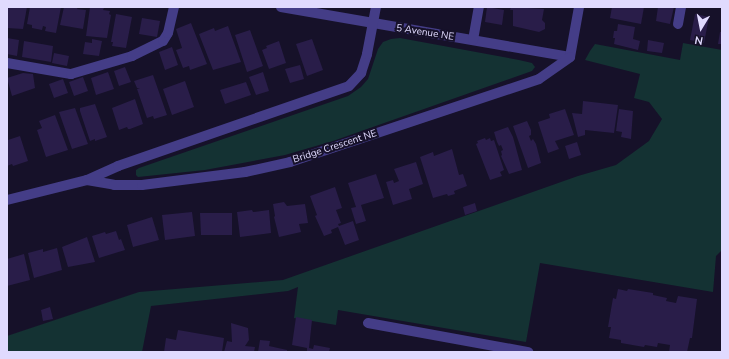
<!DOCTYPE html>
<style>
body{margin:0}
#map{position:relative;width:729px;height:359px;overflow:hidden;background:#161129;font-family:"Nunito Sans",sans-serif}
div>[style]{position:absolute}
.green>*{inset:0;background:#143233}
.building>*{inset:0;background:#291d49}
.minor>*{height:10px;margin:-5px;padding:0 5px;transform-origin:5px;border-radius:5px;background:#443d87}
span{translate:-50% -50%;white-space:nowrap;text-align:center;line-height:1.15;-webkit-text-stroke:4px #161129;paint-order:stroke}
.street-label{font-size:10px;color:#e0dafe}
.frame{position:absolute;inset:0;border:8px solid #e0dafe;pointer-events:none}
.north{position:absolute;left:681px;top:8px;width:40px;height:40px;-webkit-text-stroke:3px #161129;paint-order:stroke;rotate:190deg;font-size:11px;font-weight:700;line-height:16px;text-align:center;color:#e0dafe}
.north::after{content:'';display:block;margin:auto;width:14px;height:18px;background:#e0dafe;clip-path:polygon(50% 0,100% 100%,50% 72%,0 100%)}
</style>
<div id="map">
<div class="green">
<div style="clip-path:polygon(400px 38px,519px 60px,532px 63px,535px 67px,532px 71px,333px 141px,285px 155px,205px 170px,138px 177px,136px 175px,136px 170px,139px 168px,348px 96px,361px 87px,368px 79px,378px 49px,383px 42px,391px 39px)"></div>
<div style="clip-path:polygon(683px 43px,722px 50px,722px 250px,716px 256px,713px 292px,540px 263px,526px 342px,338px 310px,336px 325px,294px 318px,298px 287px,288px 291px,151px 306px,142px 352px,7px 352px,7px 336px,139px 292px,283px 280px,578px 176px,616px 165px,649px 141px,662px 119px,649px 102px,634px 98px,640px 74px,585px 60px,590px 51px,595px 44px,680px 60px)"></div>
</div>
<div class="building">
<div style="clip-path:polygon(7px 7px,27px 7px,23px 29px,7px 28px)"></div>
<div style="clip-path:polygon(30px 7px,61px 7px,56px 33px,45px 31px,46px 27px,43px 26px,42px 30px,32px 28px,32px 25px,27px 24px)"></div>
<div style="clip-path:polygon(64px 7px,78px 7px,77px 9px,86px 10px,83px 29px,60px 25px)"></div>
<div style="clip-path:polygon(90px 7px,104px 8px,103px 10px,110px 11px,109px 14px,111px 15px,107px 38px,86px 36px)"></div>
<div style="clip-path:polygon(487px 7px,504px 10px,502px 25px,485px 22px)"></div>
<div style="clip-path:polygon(511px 7px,544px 9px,542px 20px,545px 23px,545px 29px,539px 32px,513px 26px,513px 10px,510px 10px)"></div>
<div style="clip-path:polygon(612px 7px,644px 7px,641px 24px,610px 18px)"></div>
<div style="clip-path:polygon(658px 7px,674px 7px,670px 24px,656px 21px)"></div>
<div style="clip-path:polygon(116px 14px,132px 17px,126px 48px,112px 46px,113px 42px,111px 42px)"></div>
<div style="clip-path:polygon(695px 14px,709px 17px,704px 43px,690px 40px)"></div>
<div style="clip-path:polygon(142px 18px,160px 21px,157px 37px,139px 34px)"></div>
<div style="clip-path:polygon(191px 23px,207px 64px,190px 70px,189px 66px,183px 68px,176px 50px,182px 48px,176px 29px)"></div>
<div style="clip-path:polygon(618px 24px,635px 27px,633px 39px,640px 41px,638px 50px,614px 44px,615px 38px,613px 38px,614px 31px,617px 31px)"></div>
<div style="clip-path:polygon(228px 26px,241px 62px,213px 70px,199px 34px,214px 28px,215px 31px)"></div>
<div style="clip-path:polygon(250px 30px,263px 66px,247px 72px,235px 35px)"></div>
<div style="clip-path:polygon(720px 32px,722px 32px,722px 44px,718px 44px)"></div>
<div style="clip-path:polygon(7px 38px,19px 40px,17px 56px,7px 54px)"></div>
<div style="clip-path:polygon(92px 39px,102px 41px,99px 56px,83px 54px,85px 42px,92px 43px)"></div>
<div style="clip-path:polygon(312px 39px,323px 70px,307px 76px,296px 44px)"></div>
<div style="clip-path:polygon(648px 40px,664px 43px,662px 53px,647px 51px)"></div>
<div style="clip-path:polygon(24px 41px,53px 46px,51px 62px,22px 57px)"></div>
<div style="clip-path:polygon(279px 41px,286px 63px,269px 69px,262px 50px,267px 48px,266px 46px)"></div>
<div style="clip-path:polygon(172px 47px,178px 65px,165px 70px,159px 52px)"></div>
<div style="clip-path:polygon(54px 53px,69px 56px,67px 66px,52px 63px)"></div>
<div style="clip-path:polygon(300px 65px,304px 79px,290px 83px,285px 69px)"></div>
<div style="clip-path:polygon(125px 67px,131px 82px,119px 86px,114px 71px)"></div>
<div style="clip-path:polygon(108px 72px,114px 89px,96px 95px,91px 78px)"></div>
<div style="clip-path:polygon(263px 72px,269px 91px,256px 95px,249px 77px)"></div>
<div style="clip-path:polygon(23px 73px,33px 74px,35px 88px,12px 96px,7px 78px)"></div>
<div style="clip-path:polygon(153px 75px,167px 115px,154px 119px,153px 116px,147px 118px,137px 89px,140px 89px,137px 88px,134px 81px)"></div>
<div style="clip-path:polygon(83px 77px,88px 91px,74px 96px,69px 82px)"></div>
<div style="clip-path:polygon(63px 79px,68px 93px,54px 98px,49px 84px)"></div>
<div style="clip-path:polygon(185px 81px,194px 107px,172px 115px,163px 89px)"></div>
<div style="clip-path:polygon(246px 82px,251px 95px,225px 104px,220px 90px)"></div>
<div style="clip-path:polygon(135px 99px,143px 124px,130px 129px,128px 129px,127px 127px,119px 130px,112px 108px)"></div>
<div style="clip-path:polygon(583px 101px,618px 105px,614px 133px,585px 130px,585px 135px,578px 137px,572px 113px,582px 114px)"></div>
<div style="clip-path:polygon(95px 104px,107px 137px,95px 141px,95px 139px,90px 141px,80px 111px,80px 108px)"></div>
<div style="clip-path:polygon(75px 108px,88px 144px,72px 149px,59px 112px)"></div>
<div style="clip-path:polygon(565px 109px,574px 135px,555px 141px,559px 149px,548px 153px,538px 122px,550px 118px,549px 114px)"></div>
<div style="clip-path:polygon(619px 109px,633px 111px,631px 139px,621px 137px,622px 132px,616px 131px)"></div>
<div style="clip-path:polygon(55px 115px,68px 150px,46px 157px,37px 130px,42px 128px,39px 121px)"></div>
<div style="clip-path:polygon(527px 121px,531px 130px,531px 135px,529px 136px,531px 141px,533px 139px,536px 144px,541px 163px,528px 168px,513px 126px)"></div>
<div style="clip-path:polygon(508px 127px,513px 137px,522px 170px,509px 174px,501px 156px,502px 155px,501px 151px,503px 150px,501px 145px,499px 146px,497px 142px,494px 132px)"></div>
<div style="clip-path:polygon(20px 136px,28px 161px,13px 166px,12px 164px,7px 166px,8px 140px)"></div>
<div style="clip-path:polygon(485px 138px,486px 140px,490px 138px,491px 141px,494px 140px,504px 170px,500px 172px,502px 176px,490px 180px,476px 144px,478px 143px,477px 141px)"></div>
<div style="clip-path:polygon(577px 142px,581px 155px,569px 159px,565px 146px)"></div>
<div style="clip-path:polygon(452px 149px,459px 175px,463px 174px,467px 186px,454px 191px,455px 194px,448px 196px,447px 194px,433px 198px,420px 157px,433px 152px,434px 156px)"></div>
<div style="clip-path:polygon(416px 162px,423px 184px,409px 189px,412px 199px,393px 205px,386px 182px,393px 180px,394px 183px,399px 181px,394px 169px)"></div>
<div style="clip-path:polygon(376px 174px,384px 198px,361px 205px,366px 221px,356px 224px,351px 208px,356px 207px,348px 183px)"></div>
<div style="clip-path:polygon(335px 187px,342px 208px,336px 210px,341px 223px,338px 224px,339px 226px,353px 221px,359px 240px,345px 245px,338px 227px,331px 230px,332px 233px,324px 236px,315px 216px,317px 215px,310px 196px)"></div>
<div style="clip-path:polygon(284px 202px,287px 206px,305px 204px,308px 223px,299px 224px,301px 232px,279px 237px,274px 217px,275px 216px,273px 204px)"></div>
<div style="clip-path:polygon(475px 203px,477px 211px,465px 215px,463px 207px)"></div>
<div style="clip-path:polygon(252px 210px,253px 212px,269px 210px,271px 233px,240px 237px,237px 212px)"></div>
<div style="clip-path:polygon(192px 212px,195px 236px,165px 240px,162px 215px)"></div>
<div style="clip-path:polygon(200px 213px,232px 213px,232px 235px,201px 235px)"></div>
<div style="clip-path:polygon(152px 217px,159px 240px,133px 247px,127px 225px)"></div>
<div style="clip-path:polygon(116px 231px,119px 240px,121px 239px,125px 250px,99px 258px,92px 236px,105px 232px,106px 234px)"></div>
<div style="clip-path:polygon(87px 237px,95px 262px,68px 267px,62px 247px)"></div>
<div style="clip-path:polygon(57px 248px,62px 270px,34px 278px,28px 253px,43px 249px,43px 252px)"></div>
<div style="clip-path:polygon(24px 254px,30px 280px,7px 286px,7px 259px)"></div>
<div style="clip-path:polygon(618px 289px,627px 291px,628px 289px,653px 293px,653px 295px,667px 298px,666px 301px,676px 303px,678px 296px,697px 299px,692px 338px,690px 338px,687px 352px,669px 352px,670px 345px,658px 343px,657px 347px,645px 345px,644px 347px,621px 343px,621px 340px,609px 338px,611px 327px,608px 327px,613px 298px,616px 299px)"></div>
<div style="clip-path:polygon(50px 307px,53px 319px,43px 321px,41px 310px)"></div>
<div style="clip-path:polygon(296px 317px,312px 320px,309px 348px,313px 349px,314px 345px,330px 348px,329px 352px,307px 352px,307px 348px,292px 345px)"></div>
<div style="clip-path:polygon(231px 323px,248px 328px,249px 340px,245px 346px,255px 347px,254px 352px,224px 352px,227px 341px,232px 342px)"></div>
<div style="clip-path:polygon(178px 330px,224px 338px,222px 352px,164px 352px,166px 338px,176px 340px)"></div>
<div style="clip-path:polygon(260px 340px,270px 341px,269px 346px,287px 350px,287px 352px,258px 352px)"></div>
</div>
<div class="minor">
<div style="left:281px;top:7px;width:293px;rotate:9.8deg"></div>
<div style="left:678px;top:24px;width:17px;rotate:-80deg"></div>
<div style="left:473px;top:40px;width:34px;rotate:-80deg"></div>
<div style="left:570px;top:57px;width:51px;rotate:-79.8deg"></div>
<div style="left:7px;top:63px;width:65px;rotate:9.8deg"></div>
<div style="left:71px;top:74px;width:64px;rotate:-16.4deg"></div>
<div style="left:132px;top:56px;width:34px;rotate:-26deg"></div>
<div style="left:163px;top:41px;width:9px;rotate:-58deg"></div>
<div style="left:168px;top:33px;width:27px;rotate:-77deg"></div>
<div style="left:87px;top:180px;width:27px;rotate:10deg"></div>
<div style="left:114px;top:185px;width:28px"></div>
<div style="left:142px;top:185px;width:104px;rotate:-7.2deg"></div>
<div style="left:245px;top:172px;width:46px;rotate:-12.5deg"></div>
<div style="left:290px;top:162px;width:262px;rotate:-18.4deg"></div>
<div style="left:539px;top:79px;width:38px;rotate:-35deg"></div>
<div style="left:7px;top:200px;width:82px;rotate:-14deg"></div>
<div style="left:87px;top:180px;width:34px;rotate:-24deg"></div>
<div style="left:118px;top:166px;width:244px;rotate:-19.1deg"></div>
<div style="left:349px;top:86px;width:18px;rotate:-47deg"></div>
<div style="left:361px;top:73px;width:20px;rotate:-72deg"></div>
<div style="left:367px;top:54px;width:48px;rotate:-79.2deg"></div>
<div style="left:368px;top:323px;width:163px;rotate:10.3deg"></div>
</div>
<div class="street-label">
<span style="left:425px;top:33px;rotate:9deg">5 Avenue NE</span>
<span style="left:335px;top:147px;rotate:-18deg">Bridge Crescent NE</span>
</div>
<div class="frame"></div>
<div class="north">N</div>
</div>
